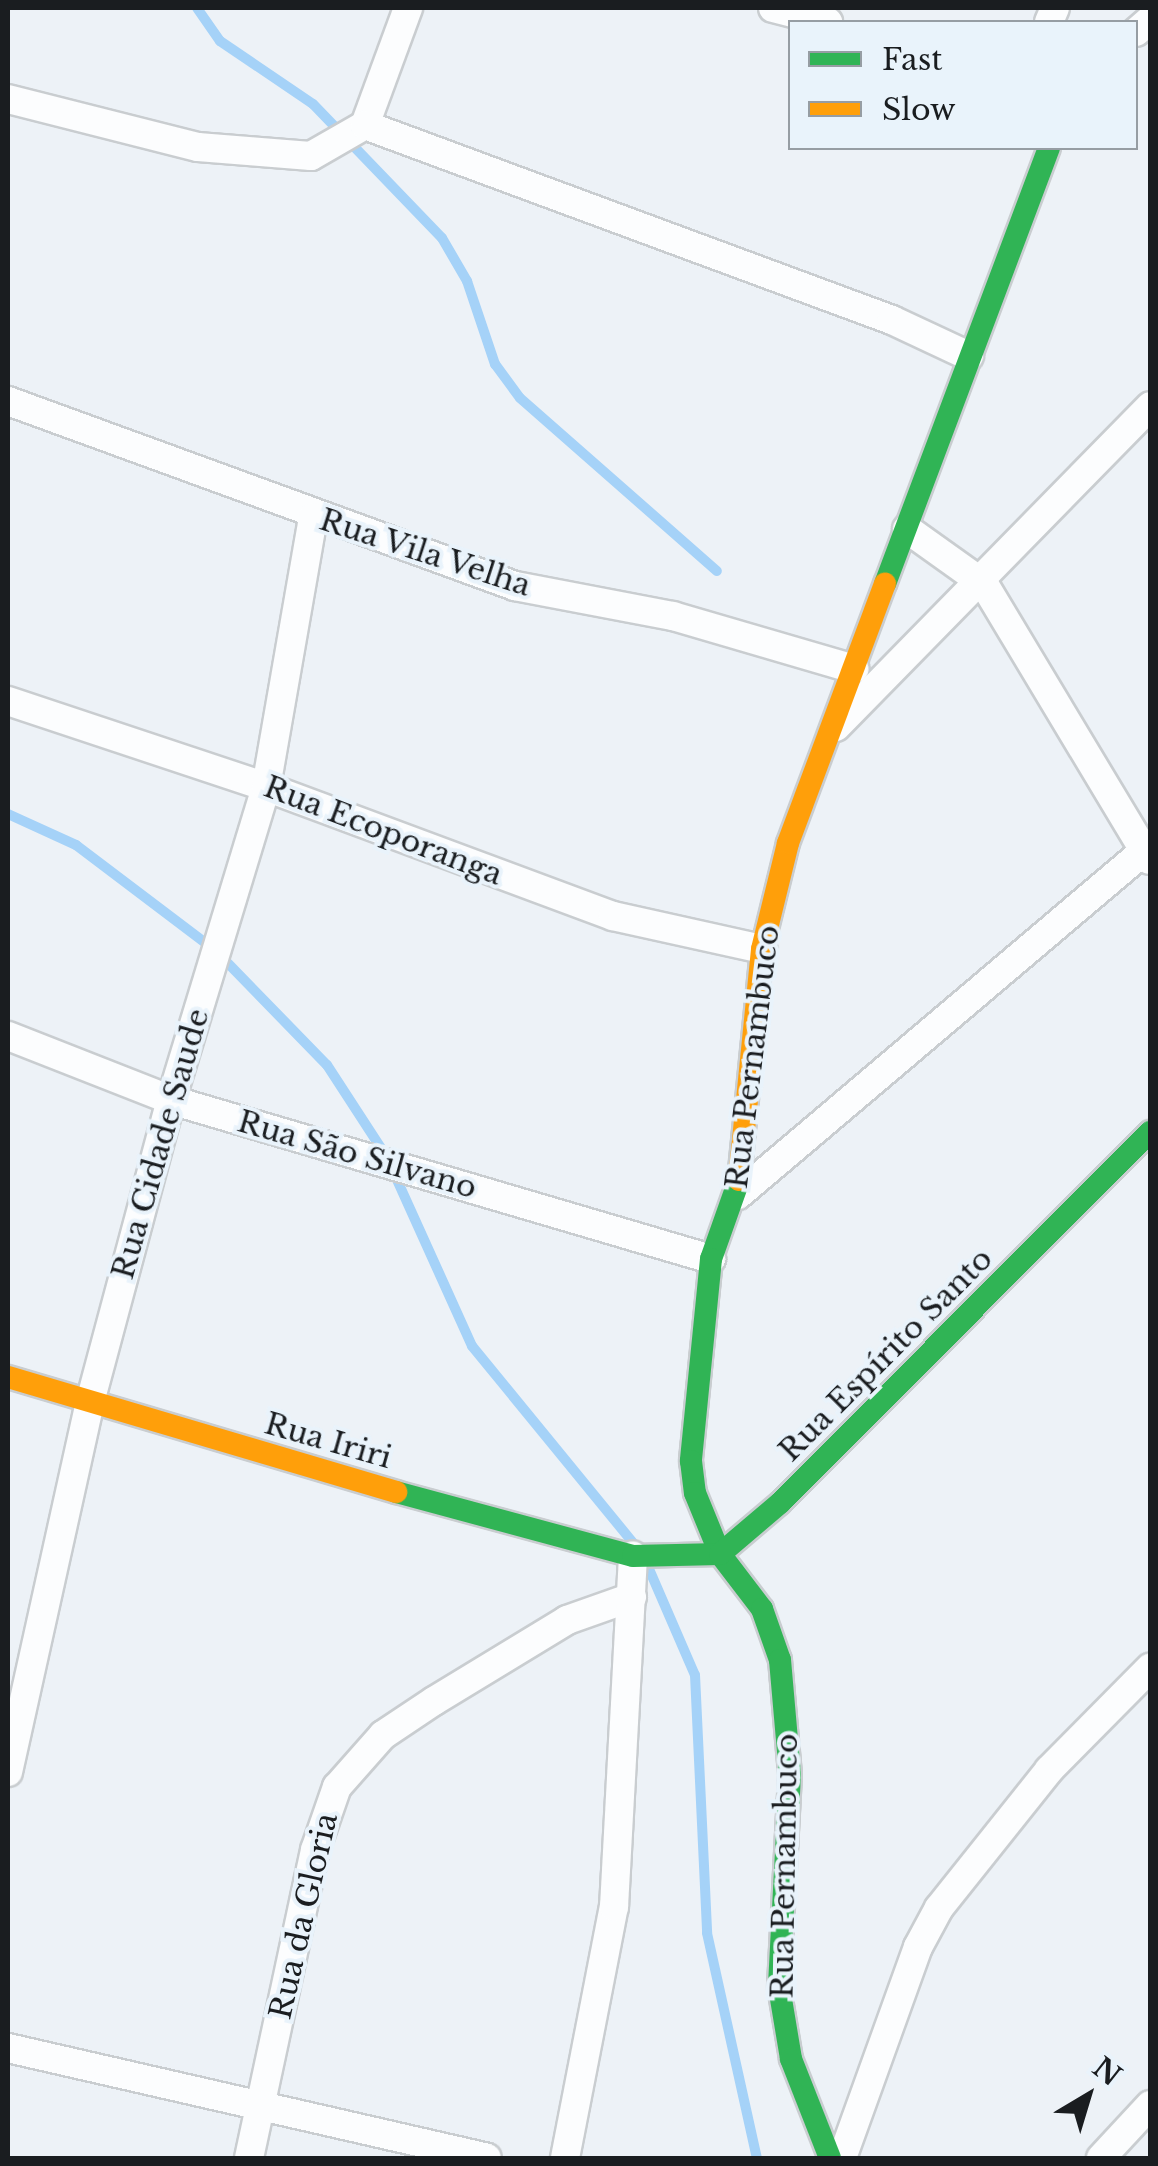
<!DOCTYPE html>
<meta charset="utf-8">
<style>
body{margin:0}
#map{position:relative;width:1158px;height:2166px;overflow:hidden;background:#edf2f7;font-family:"Libre Baskerville",serif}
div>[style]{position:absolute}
.stream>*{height:10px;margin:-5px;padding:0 5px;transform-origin:5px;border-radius:5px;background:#a5d2f8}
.roads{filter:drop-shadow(2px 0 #c9cdd0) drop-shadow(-2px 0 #c9cdd0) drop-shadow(0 2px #c9cdd0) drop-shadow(0 -2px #c9cdd0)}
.street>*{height:28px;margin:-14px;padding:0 14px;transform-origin:14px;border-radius:14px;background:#fcfdfe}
.fast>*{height:22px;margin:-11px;padding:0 11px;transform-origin:11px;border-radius:11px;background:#30b455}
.slow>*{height:22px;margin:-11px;padding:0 11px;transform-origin:11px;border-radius:11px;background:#ff9f0a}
span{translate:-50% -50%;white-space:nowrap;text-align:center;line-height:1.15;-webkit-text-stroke:8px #e9f3fb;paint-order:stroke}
.street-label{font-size:30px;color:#1a1d20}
.frame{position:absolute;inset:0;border:10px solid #1a1d20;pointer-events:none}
.legend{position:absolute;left:788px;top:20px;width:350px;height:130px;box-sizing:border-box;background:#e9f3fb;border:2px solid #969da3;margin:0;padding:12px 18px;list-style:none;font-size:30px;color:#1a1d20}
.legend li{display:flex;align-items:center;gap:20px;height:50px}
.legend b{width:50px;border:2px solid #969da3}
.north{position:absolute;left:1038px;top:2046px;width:100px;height:100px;-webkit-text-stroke:8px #e9f3fb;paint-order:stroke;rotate:38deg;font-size:28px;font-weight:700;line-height:40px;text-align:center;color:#1a1d20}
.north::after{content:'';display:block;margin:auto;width:35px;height:45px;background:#1a1d20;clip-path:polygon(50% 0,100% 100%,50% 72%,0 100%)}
</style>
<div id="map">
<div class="stream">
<div style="left:197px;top:8px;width:40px;rotate:55.1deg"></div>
<div style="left:220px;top:41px;width:112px;rotate:34.1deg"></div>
<div style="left:313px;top:104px;width:186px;rotate:46.1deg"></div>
<div style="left:442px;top:238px;width:50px;rotate:59.8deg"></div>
<div style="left:467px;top:281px;width:88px;rotate:71.4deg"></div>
<div style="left:495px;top:364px;width:42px;rotate:53.7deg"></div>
<div style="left:520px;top:398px;width:262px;rotate:41.3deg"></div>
<div style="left:8px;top:814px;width:75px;rotate:24.5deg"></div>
<div style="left:76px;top:845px;width:176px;rotate:37.1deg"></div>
<div style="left:216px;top:951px;width:159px;rotate:45.8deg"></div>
<div style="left:327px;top:1065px;width:108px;rotate:57deg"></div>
<div style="left:393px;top:1171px;width:192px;rotate:65.7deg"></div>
<div style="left:472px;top:1346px;width:256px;rotate:50.7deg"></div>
<div style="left:646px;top:1562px;width:123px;rotate:66.6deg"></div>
<div style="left:695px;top:1675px;width:258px;rotate:87.3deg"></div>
<div style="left:707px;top:1933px;width:230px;rotate:77.5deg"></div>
</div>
<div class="roads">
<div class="street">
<div style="left:773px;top:8px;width:57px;rotate:14.3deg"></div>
<div style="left:1049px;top:22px;width:15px;rotate:-67deg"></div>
<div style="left:1136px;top:32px;width:18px;rotate:-41deg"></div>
<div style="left:8px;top:99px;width:196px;rotate:14.2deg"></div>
<div style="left:198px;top:147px;width:113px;rotate:4.6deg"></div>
<div style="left:311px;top:156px;width:62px;rotate:-29.9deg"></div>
<div style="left:365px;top:125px;width:125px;rotate:-69.8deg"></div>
<div style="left:365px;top:125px;width:562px;rotate:20.31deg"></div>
<div style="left:892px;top:320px;width:85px;rotate:25.1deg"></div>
<div style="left:8px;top:401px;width:540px;rotate:20.05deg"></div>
<div style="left:515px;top:586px;width:161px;rotate:10.8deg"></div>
<div style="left:673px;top:616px;width:189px;rotate:16.3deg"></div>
<div style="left:907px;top:529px;width:95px;rotate:35.5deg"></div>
<div style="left:984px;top:584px;width:322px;rotate:59deg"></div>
<div style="left:8px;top:701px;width:272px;rotate:18.4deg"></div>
<div style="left:266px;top:787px;width:370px;rotate:20.4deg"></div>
<div style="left:613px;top:916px;width:153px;rotate:12.5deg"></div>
<div style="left:836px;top:727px;width:449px;rotate:-45.6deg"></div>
<div style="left:8px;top:1036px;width:175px;rotate:21.4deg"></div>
<div style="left:171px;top:1100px;width:563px;rotate:16.41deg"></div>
<div style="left:738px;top:1195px;width:540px;rotate:-40.27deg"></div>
<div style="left:8px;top:1772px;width:379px;rotate:-77.5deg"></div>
<div style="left:90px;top:1402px;width:313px;rotate:-75deg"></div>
<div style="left:171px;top:1100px;width:327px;rotate:-73.1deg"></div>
<div style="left:266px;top:787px;width:274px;rotate:-80.1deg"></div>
<div style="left:8px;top:2048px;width:491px;rotate:12.9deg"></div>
<div style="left:249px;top:2158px;width:315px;rotate:-77.9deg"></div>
<div style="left:315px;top:1850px;width:67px;rotate:-70.8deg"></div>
<div style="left:337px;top:1787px;width:69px;rotate:-48.5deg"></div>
<div style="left:383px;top:1735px;width:61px;rotate:-33.7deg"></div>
<div style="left:434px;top:1701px;width:156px;rotate:-31.3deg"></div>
<div style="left:567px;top:1620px;width:69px;rotate:-19.5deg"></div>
<div style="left:565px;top:2158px;width:256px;rotate:-79deg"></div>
<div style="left:614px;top:1907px;width:352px;rotate:-86.9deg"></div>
<div style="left:842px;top:2158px;width:224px;rotate:-70.2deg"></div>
<div style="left:918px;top:1947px;width:44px;rotate:-61.7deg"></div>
<div style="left:939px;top:1908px;width:176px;rotate:-51.4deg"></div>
<div style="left:1049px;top:1770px;width:144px;rotate:-45.3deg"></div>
<div style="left:1101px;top:2158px;width:72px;rotate:-47.2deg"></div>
</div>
<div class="fast">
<div style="left:885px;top:584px;width:466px;rotate:-69.4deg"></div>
<div style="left:739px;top:1180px;width:84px;rotate:109.5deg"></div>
<div style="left:711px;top:1259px;width:203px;rotate:95.7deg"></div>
<div style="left:691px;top:1461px;width:32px;rotate:83deg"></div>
<div style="left:695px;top:1493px;width:66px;rotate:67.7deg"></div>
<div style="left:720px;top:1554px;width:69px;rotate:52.6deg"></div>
<div style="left:762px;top:1609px;width:54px;rotate:70.6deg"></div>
<div style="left:780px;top:1660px;width:115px;rotate:85deg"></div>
<div style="left:790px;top:1775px;width:212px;rotate:93deg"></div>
<div style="left:779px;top:1987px;width:73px;rotate:80.5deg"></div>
<div style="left:791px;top:2059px;width:106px;rotate:68.5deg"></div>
<div style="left:396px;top:1492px;width:245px;rotate:15.1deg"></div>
<div style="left:633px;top:1556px;width:87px;rotate:-1.3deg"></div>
<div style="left:720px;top:1554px;width:79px;rotate:-40.4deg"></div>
<div style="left:780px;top:1503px;width:524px;rotate:-45.08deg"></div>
</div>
<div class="slow">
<div style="left:739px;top:1180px;width:232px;rotate:-84.3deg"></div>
<div style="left:762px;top:949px;width:109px;rotate:-76.2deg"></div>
<div style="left:788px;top:843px;width:277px;rotate:-69.5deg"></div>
<div style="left:8px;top:1377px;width:405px;rotate:16.5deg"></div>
</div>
</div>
<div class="street-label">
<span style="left:425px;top:553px;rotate:18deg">Rua Vila Velha</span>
<span style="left:383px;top:831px;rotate:21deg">Rua Ecoporanga</span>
<span style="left:753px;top:1057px;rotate:-83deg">Rua Pernambuco</span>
<span style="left:161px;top:1144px;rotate:-74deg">Rua Cidade Saude</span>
<span style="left:357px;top:1155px;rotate:16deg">Rua São Silvano</span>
<span style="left:886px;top:1355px;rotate:-45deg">Rua Espírito Santo</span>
<span style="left:328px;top:1441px;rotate:16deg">Rua Iriri</span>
<span style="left:785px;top:1866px;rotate:-89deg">Rua Pernambuco</span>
<span style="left:304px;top:1916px;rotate:-77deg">Rua da Gloria</span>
</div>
<div class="frame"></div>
<ul class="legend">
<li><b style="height:12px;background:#30b455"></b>Fast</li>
<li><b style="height:12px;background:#ff9f0a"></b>Slow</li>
</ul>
<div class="north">N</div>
</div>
